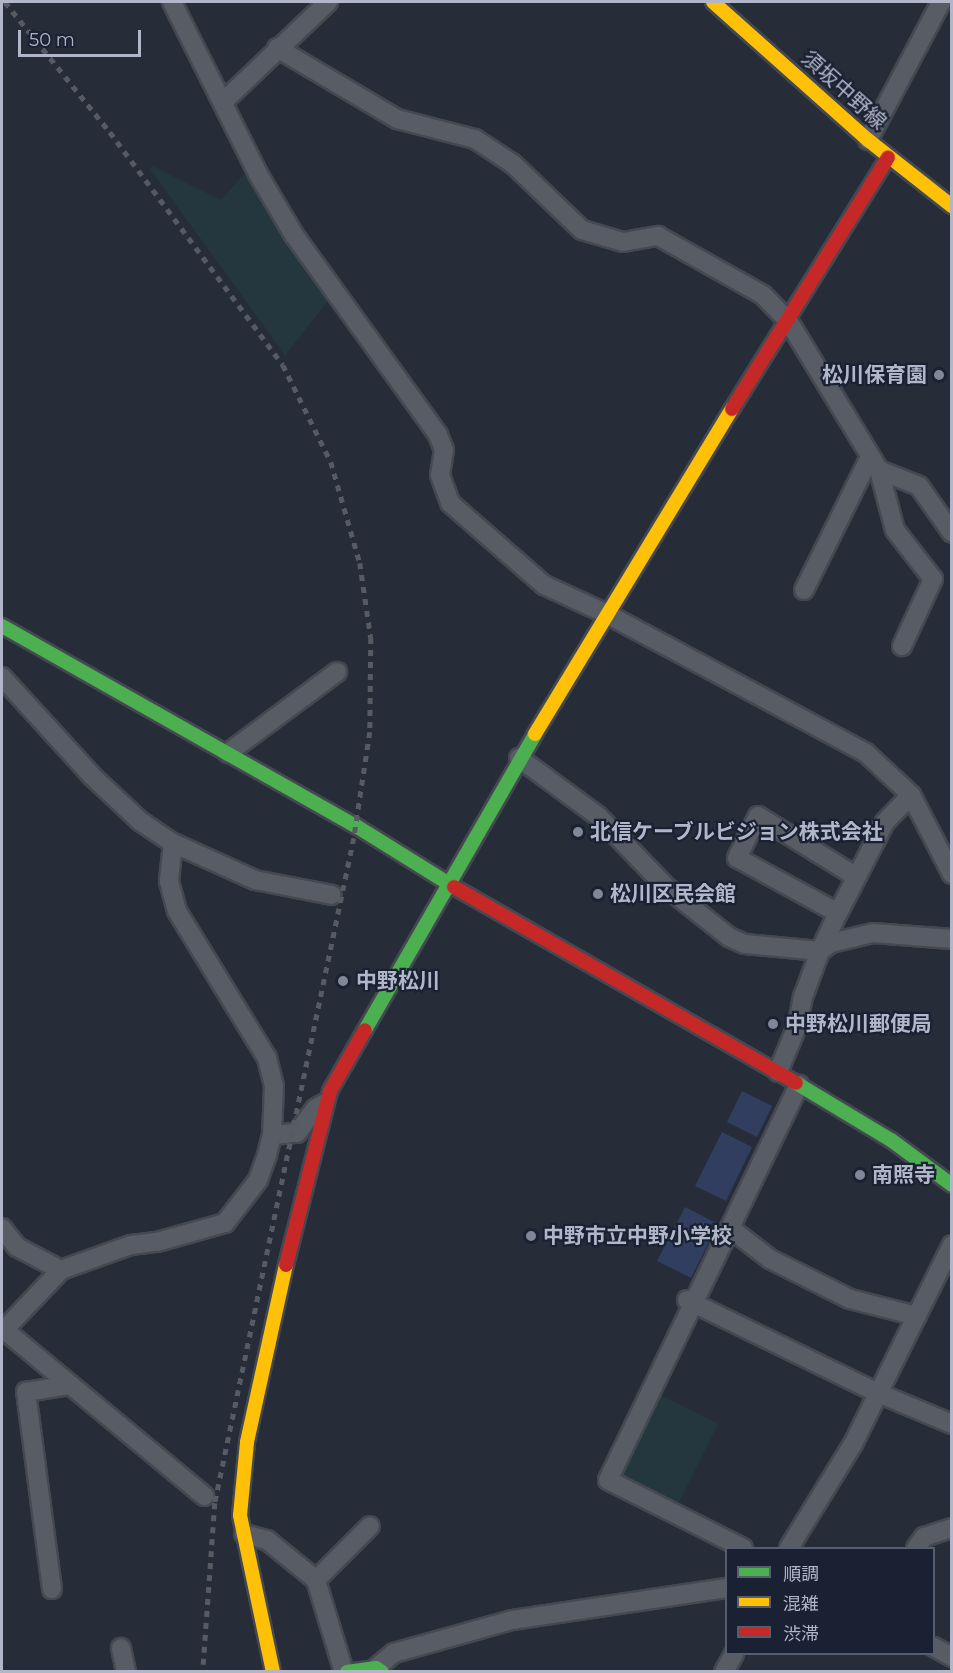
<!DOCTYPE html>
<meta charset="utf-8">
<style>
body{margin:0}
#map{position:relative;width:953px;height:1673px;overflow:hidden;background:#272d38;font-family:Montserrat,"Noto Sans JP",sans-serif}
div>[style]{position:absolute}
.green>*{inset:0;background:#24373e}
.water>*{inset:0;background:#313e60}
.roads{filter:drop-shadow(2px 0 #444851) drop-shadow(-2px 0 #444851) drop-shadow(0 2px #444851) drop-shadow(0 -2px #444851)}
.street>*{height:18px;margin:-9px;padding:0 9px;transform-origin:9px;border-radius:9px;background:#585c65}
.fast>*{height:14px;margin:-7px;padding:0 7px;transform-origin:7px;border-radius:7px;background:#4caf50}
.slow>*{height:14px;margin:-7px;padding:0 7px;transform-origin:7px;border-radius:7px;background:#ffc107}
.jam>*{height:14px;margin:-7px;padding:0 7px;transform-origin:7px;border-radius:7px;background:#c62828}
.rail>*{height:4.5px;margin-top:-2.25px;transform-origin:0;background:repeating-linear-gradient(90deg,#565a63 0 6px,transparent 0 12px)}
.dots>*{width:16px;height:16px;translate:-50% -50%;box-sizing:border-box;border:3px solid #1a2133;border-radius:50%}
span{translate:-50% -50%;white-space:nowrap;text-align:center;line-height:1.15;-webkit-text-stroke:4.5px #1a2133;paint-order:stroke}
.street-label{font-size:21px;color:#b1b7c9}
.poi-label{font-size:21px;color:#b1b7c9;font-weight:700}
.right{translate:-100% -50%;text-align:right}
.left{translate:0 -50%;text-align:left}
.frame{position:absolute;inset:0;border:3px solid #b1b7c9;pointer-events:none}
.legend{position:absolute;left:725px;top:1547px;width:210px;height:108px;box-sizing:border-box;background:#1a2133;border:2px solid #565d6f;margin:0;padding:8px 10px;list-style:none;font-size:18px;color:#b1b7c9}
.legend li{display:flex;align-items:center;gap:12px;height:30px}
.legend b{width:30px;border:2px solid #565d6f}
.scale{position:absolute;left:18px;top:30px;width:123px;height:27px;box-sizing:border-box;border:3px solid #b1b7c9;border-top:0;padding-left:8px;font-size:18px;line-height:21px;white-space:nowrap;color:#b1b7c9;-webkit-text-stroke:4px #1a2133;paint-order:stroke}
</style>
<div id="map">
<div class="green">
<div style="clip-path:polygon(152px 166px,221px 200px,245px 173px,332px 296px,285px 355px,150px 169px)"></div>
<div style="clip-path:polygon(660px 1395px,718px 1424px,677px 1506px,619px 1477px)"></div>
</div>
<div class="water">
<div style="clip-path:polygon(742px 1091px,772px 1106px,757px 1137px,727px 1122px)"></div>
<div style="clip-path:polygon(722px 1132px,752px 1147px,726px 1201px,695px 1186px)"></div>
<div style="clip-path:polygon(685px 1207px,718px 1224px,691px 1278px,657px 1261px)"></div>
</div>
<div class="roads">
<div class="street">
<div style="left:172px;top:2px;width:192px;rotate:63.4deg"></div>
<div style="left:258px;top:174px;width:71px;rotate:59.5deg"></div>
<div style="left:294px;top:235px;width:246px;rotate:54.2deg"></div>
<div style="left:438px;top:435px;width:16px;rotate:68deg"></div>
<div style="left:444px;top:450px;width:25px;rotate:99deg"></div>
<div style="left:440px;top:475px;width:30px;rotate:70deg"></div>
<div style="left:450px;top:503px;width:125px;rotate:41.1deg"></div>
<div style="left:544px;top:585px;width:67px;rotate:24.7deg"></div>
<div style="left:605px;top:613px;width:296px;rotate:28.2deg"></div>
<div style="left:866px;top:753px;width:62px;rotate:43deg"></div>
<div style="left:911px;top:795px;width:89px;rotate:62.6deg"></div>
<div style="left:277px;top:48px;width:139px;rotate:30.6deg"></div>
<div style="left:397px;top:119px;width:81px;rotate:14.4deg"></div>
<div style="left:475px;top:139px;width:45px;rotate:33.3deg"></div>
<div style="left:513px;top:164px;width:95px;rotate:43.7deg"></div>
<div style="left:582px;top:230px;width:43px;rotate:16.3deg"></div>
<div style="left:623px;top:242px;width:36px;rotate:-10deg"></div>
<div style="left:658px;top:236px;width:120px;rotate:29.3deg"></div>
<div style="left:763px;top:295px;width:37px;rotate:46deg"></div>
<div style="left:789px;top:322px;width:173px;rotate:58.7deg"></div>
<div style="left:879px;top:470px;width:62px;rotate:75.1deg"></div>
<div style="left:895px;top:530px;width:62px;rotate:52.2deg"></div>
<div style="left:933px;top:579px;width:74px;rotate:114.8deg"></div>
<div style="left:224px;top:101px;width:144px;rotate:-43.6deg"></div>
<div style="left:868px;top:140px;width:156px;rotate:-62.1deg"></div>
<div style="left:879px;top:470px;width:43px;rotate:21.8deg"></div>
<div style="left:919px;top:486px;width:57px;rotate:54.9deg"></div>
<div style="left:804px;top:590px;width:148px;rotate:-63.6deg"></div>
<div style="left:2px;top:677px;width:134px;rotate:47.7deg"></div>
<div style="left:92px;top:776px;width:66px;rotate:43.2deg"></div>
<div style="left:140px;top:821px;width:40px;rotate:34deg"></div>
<div style="left:173px;top:843px;width:90px;rotate:24.3deg"></div>
<div style="left:255px;top:880px;width:78px;rotate:11deg"></div>
<div style="left:228px;top:753px;width:136px;rotate:-36.6deg"></div>
<div style="left:519px;top:758px;width:98px;rotate:36.3deg"></div>
<div style="left:598px;top:816px;width:98px;rotate:46.2deg"></div>
<div style="left:666px;top:887px;width:80px;rotate:38.4deg"></div>
<div style="left:729px;top:937px;width:17px;rotate:24deg"></div>
<div style="left:745px;top:944px;width:75px;rotate:5.3deg"></div>
<div style="left:820px;top:951px;width:14px;rotate:-36deg"></div>
<div style="left:831px;top:943px;width:43px;rotate:-13.4deg"></div>
<div style="left:873px;top:933px;width:79px;rotate:4.3deg"></div>
<div style="left:838px;top:913px;width:115px;rotate:-151.4deg"></div>
<div style="left:737px;top:858px;width:47px;rotate:-63.4deg"></div>
<div style="left:758px;top:816px;width:114px;rotate:31.7deg"></div>
<div style="left:778px;top:1072px;width:52px;rotate:-67.4deg"></div>
<div style="left:798px;top:1024px;width:27px;rotate:-80deg"></div>
<div style="left:803px;top:997px;width:49px;rotate:-69.7deg"></div>
<div style="left:820px;top:951px;width:42px;rotate:-64.7deg"></div>
<div style="left:838px;top:913px;width:102px;rotate:-62.7deg"></div>
<div style="left:885px;top:822px;width:37px;rotate:-46deg"></div>
<div style="left:272px;top:1135px;width:25px;rotate:-5deg"></div>
<div style="left:297px;top:1133px;width:31px;rotate:-53deg"></div>
<div style="left:316px;top:1108px;width:10px;rotate:-29deg"></div>
<div style="left:2px;top:1228px;width:24px;rotate:52deg"></div>
<div style="left:17px;top:1247px;width:50px;rotate:27.6deg"></div>
<div style="left:731px;top:1229px;width:49px;rotate:37.6deg"></div>
<div style="left:770px;top:1259px;width:89px;rotate:26.6deg"></div>
<div style="left:850px;top:1299px;width:69px;rotate:14.2deg"></div>
<div style="left:687px;top:1300px;width:212px;rotate:26deg"></div>
<div style="left:878px;top:1393px;width:80px;rotate:22.7deg"></div>
<div style="left:2px;top:1328px;width:263px;rotate:39.7deg"></div>
<div style="left:4px;top:1330px;width:83px;rotate:-46.5deg"></div>
<div style="left:61px;top:1270px;width:74px;rotate:-19.7deg"></div>
<div style="left:131px;top:1245px;width:26px;rotate:-7deg"></div>
<div style="left:157px;top:1242px;width:71px;rotate:-15.6deg"></div>
<div style="left:225px;top:1223px;width:54px;rotate:-52.5deg"></div>
<div style="left:258px;top:1180px;width:27px;rotate:-70deg"></div>
<div style="left:267px;top:1155px;width:21px;rotate:-76deg"></div>
<div style="left:272px;top:1135px;width:49px;rotate:-87.7deg"></div>
<div style="left:274px;top:1086px;width:29px;rotate:-104deg"></div>
<div style="left:267px;top:1058px;width:172px;rotate:-121.5deg"></div>
<div style="left:177px;top:911px;width:31px;rotate:-105deg"></div>
<div style="left:169px;top:881px;width:38px;rotate:-84deg"></div>
<div style="left:244px;top:1534px;width:24px;rotate:15deg"></div>
<div style="left:267px;top:1540px;width:63px;rotate:39.2deg"></div>
<div style="left:316px;top:1580px;width:76px;rotate:-45deg"></div>
<div style="left:743px;top:1548px;width:151px;rotate:-153.3deg"></div>
<div style="left:608px;top:1480px;width:439px;rotate:-64.2deg"></div>
<div style="left:789px;top:1548px;width:122px;rotate:-58.4deg"></div>
<div style="left:853px;top:1444px;width:222px;rotate:-63.6deg"></div>
<div style="left:916px;top:1548px;width:14px;rotate:-54deg"></div>
<div style="left:924px;top:1537px;width:29px;rotate:-18deg"></div>
<div style="left:316px;top:1580px;width:96px;rotate:73.1deg"></div>
<div style="left:52px;top:1589px;width:199px;rotate:-97.5deg"></div>
<div style="left:26px;top:1392px;width:45px;rotate:-9deg"></div>
<div style="left:934px;top:1647px;width:21px;rotate:29deg"></div>
<div style="left:121px;top:1648px;width:25px;rotate:78deg"></div>
<div style="left:376px;top:1668px;width:23px;rotate:-40deg"></div>
<div style="left:394px;top:1653px;width:123px;rotate:-15.6deg"></div>
<div style="left:512px;top:1620px;width:216px;rotate:-8.5deg"></div>
<div style="left:724px;top:1672px;width:21px;rotate:-61deg"></div>
</div>
<div class="fast">
<div style="left:2px;top:626px;width:407px;rotate:29.5deg"></div>
<div style="left:356px;top:826px;width:115px;rotate:31.9deg"></div>
<div style="left:365px;top:1030px;width:341px;rotate:-60.1deg"></div>
<div style="left:796px;top:1083px;width:111px;rotate:31deg"></div>
<div style="left:891px;top:1140px;width:76px;rotate:36.4deg"></div>
<div style="left:347px;top:1672px;width:29px;rotate:-8deg"></div>
<div style="left:376px;top:1668px;width:7px;rotate:34deg"></div>
</div>
<div class="slow">
<div style="left:713px;top:2px;width:208px;rotate:41.7deg"></div>
<div style="left:868px;top:140px;width:107px;rotate:38.2deg"></div>
<div style="left:535px;top:734px;width:380px;rotate:-58.8deg"></div>
<div style="left:273px;top:1672px;width:160px;rotate:-101.9deg"></div>
<div style="left:240px;top:1515px;width:73px;rotate:-84.5deg"></div>
<div style="left:247px;top:1442px;width:181px;rotate:-77.6deg"></div>
</div>
<div class="jam">
<div style="left:732px;top:409px;width:296px;rotate:-58.2deg"></div>
<div style="left:454px;top:887px;width:394px;rotate:29.8deg"></div>
<div style="left:286px;top:1265px;width:179px;rotate:-75.8deg"></div>
<div style="left:330px;top:1091px;width:70px;rotate:-60.2deg"></div>
</div>
</div>
<div class="rail">
<div style="left:5px;top:2px;width:167px;rotate:51.1deg"></div>
<div style="left:110px;top:132px;width:290px;rotate:53.4deg"></div>
<div style="left:283px;top:365px;width:108px;rotate:63.7deg"></div>
<div style="left:331px;top:462px;width:105px;rotate:74deg"></div>
<div style="left:360px;top:563px;width:76px;rotate:81.7deg"></div>
<div style="left:371px;top:638px;width:94px;rotate:90.6deg"></div>
<div style="left:370px;top:732px;width:107px;rotate:98.6deg"></div>
<div style="left:354px;top:838px;width:679px;rotate:101.81deg"></div>
<div style="left:215px;top:1503px;width:169px;rotate:94.1deg"></div>
</div>
<div class="dots">
<div style="left:939px;top:375px;background:#818796"></div>
<div style="left:578px;top:832px;background:#818796"></div>
<div style="left:598px;top:894px;background:#818796"></div>
<div style="left:343px;top:981px;background:#818796"></div>
<div style="left:773px;top:1024px;background:#818796"></div>
<div style="left:860px;top:1175px;background:#818796"></div>
<div style="left:531px;top:1236px;background:#818796"></div>
</div>
<div class="street-label">
<span style="left:844px;top:90px;rotate:42deg">須坂中野線</span>
</div>
<div class="poi-label">
<span class="right" style="left:927px;top:375px">松川保育園</span>
<span class="left" style="left:590px;top:832px">北信ケーブルビジョン株式会社</span>
<span class="left" style="left:610px;top:894px">松川区民会館</span>
<span class="left" style="left:356px;top:981px">中野松川</span>
<span class="left" style="left:785px;top:1024px">中野松川郵便局</span>
<span class="left" style="left:872px;top:1175px">南照寺</span>
<span class="left" style="left:543px;top:1236px">中野市立中野小学校</span>
</div>
<div class="frame"></div>
<ul class="legend">
<li><b style="height:8px;background:#4caf50"></b>順調</li>
<li><b style="height:8px;background:#ffc107"></b>混雑</li>
<li><b style="height:8px;background:#c62828"></b>渋滞</li>
</ul>
<div class="scale">50 m</div>
</div>
